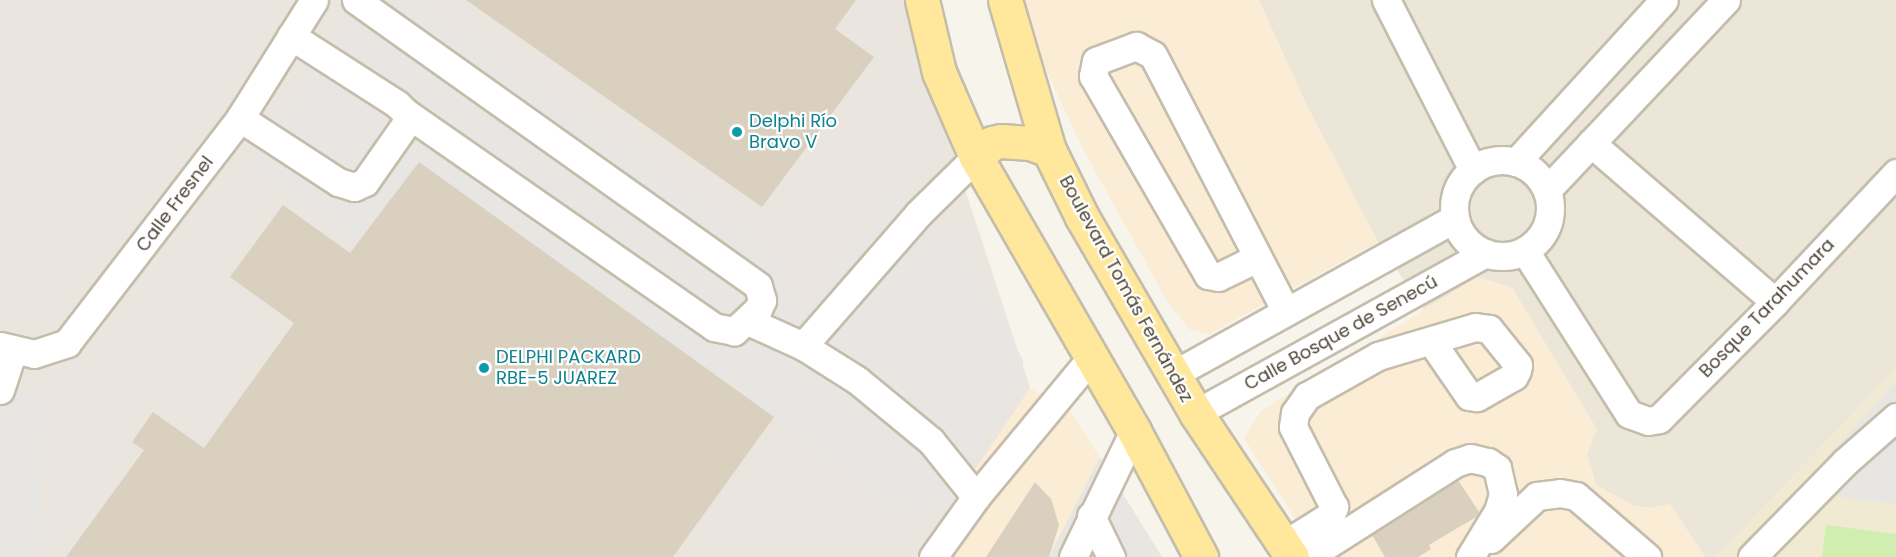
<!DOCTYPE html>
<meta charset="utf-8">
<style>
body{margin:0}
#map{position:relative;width:1896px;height:557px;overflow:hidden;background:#f7f4eb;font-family:Poppins,sans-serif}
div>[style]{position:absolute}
.residential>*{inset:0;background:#ebe6d8}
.commercial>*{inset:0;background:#faecd5}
.industrial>*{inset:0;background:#eae5df}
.education>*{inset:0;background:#f1ead3}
.green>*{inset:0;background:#cfeeb0}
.parking>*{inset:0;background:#e8e6e2}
.building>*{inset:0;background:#dad0bf}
.roads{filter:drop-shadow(2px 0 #c4bdac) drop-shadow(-2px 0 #c4bdac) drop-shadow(0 2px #c4bdac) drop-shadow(0 -2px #c4bdac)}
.minor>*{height:27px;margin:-13.5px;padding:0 13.5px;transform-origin:13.5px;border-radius:13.5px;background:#fff}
.minor>.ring{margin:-13.5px;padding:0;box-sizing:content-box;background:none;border:27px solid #fff;border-radius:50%}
.major>*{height:33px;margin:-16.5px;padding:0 16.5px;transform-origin:16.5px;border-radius:16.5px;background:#ffe89b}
.dots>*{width:16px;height:16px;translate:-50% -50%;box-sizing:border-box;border:3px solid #fff;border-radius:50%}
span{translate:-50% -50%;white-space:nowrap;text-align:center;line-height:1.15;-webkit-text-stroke:4.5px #fff;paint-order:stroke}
.culture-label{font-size:18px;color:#0d838f}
.left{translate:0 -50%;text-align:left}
.street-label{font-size:18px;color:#4c4537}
</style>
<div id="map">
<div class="residential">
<div style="clip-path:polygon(1259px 0,1896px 0,1896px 369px,1716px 557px,1705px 557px,1670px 504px,1651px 508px,1634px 506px,1596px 485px,1587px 454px,1478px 277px,1424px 310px,1378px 242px,1305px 102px)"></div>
</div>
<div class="commercial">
<div style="clip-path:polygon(1025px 0,1259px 0,1305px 102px,1378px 242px,1209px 334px,1189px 329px,1167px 301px,1082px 147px,1031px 37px)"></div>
<div style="clip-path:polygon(1478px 277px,1512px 287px,1597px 429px,1587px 454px,1596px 485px,1634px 506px,1651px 508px,1670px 504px,1705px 557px,1319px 557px,1244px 438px,1261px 411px)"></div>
<div style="clip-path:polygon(1030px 388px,1071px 412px,1162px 557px,916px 557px)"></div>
</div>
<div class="industrial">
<div style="clip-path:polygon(0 0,903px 0,1030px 388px,916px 557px,0 557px)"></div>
</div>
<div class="education">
<div style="clip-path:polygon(1896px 369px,1896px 557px,1716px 557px)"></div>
</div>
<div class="green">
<div style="clip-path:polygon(1826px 525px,1896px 534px,1896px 557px,1822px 557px)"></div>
</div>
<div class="parking">
<div style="clip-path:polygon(365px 0,413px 0,783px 261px,795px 302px,809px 311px,899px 187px,934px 236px,957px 244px,1023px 360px,1022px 376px,997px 423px,952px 492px,928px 513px,892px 505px,419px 162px,358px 242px,249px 165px)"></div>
<div style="clip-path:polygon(1896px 381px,1896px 504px,1843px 498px,1817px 468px)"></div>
<div style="clip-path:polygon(0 387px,48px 402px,35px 557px,0 557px)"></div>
<div style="clip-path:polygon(1100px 457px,1162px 557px,1049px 557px)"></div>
</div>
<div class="building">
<div style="clip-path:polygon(466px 0,856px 0,835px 29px,874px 57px,762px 207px)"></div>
<div style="clip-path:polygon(419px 162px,774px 417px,673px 557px,66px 557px,144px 450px,132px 442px,153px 412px,204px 448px,294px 323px,230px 277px,283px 205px,350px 253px)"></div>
<div style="clip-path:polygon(1458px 480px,1479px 512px,1476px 517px,1429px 545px,1431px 549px,1418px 557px,1385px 557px,1372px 535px)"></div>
<div style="clip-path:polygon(1035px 482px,1051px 499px,1059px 525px,1049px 557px,986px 557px)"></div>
</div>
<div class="roads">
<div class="minor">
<div style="left:356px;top:0;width:493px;rotate:35.4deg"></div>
<div style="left:758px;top:286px;width:15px;rotate:74deg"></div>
<div style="left:762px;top:300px;width:10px;rotate:114deg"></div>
<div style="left:758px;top:309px;width:33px;rotate:137deg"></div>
<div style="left:734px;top:331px;width:20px;rotate:-169deg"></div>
<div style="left:714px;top:327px;width:376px;rotate:-145.2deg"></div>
<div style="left:1386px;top:0;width:191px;rotate:62.9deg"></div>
<div style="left:240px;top:118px;width:117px;rotate:33.1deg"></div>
<div style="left:338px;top:182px;width:17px;rotate:17deg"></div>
<div style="left:354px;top:187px;width:12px;rotate:-24deg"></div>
<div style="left:365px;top:182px;width:73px;rotate:-55deg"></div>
<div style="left:407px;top:122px;width:10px;rotate:-101deg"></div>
<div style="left:405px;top:112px;width:11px;rotate:-135deg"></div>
<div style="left:397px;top:104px;width:126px;rotate:-147.3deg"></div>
<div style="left:1591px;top:143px;width:243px;rotate:40.8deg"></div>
<div class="ring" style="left:1454px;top:160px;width:69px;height:69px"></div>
<div style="left:1516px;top:162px;width:219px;rotate:-47.6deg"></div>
<div style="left:1547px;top:190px;width:261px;rotate:-46.7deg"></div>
<div style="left:1525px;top:251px;width:193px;rotate:57.5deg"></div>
<div style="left:1629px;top:414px;width:20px;rotate:20deg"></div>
<div style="left:1648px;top:421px;width:11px;rotate:-10deg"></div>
<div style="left:1659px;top:419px;width:165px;rotate:-45.2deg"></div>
<div style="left:1775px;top:302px;width:177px;rotate:-46.8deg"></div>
<div style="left:1257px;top:258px;width:43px;rotate:154deg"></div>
<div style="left:1218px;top:277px;width:10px;rotate:-169deg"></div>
<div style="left:1208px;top:275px;width:230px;rotate:-120deg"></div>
<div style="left:1093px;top:76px;width:15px;rotate:-79deg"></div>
<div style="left:1096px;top:61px;width:43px;rotate:-20.6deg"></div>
<div style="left:1136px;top:46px;width:19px;rotate:28deg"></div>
<div style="left:1153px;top:55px;width:289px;rotate:62.6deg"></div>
<div style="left:748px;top:321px;width:60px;rotate:24.4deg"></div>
<div style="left:0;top:346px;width:35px;rotate:13deg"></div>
<div style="left:34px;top:354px;width:35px;rotate:-18deg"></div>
<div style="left:67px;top:343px;width:284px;rotate:-52.4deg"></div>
<div style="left:240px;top:118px;width:139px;rotate:-57.9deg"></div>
<div style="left:1174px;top:374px;width:321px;rotate:-29deg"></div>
<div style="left:0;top:390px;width:40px;rotate:-72deg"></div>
<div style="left:1196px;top:413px;width:331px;rotate:-28.9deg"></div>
<div style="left:976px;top:497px;width:72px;rotate:-128.8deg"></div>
<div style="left:931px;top:441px;width:96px;rotate:-140.5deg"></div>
<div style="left:857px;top:380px;width:64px;rotate:-147.8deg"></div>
<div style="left:803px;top:346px;width:175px;rotate:-48.9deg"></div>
<div style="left:918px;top:214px;width:81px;rotate:-44.5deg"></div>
<div style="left:1091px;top:516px;width:46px;rotate:64deg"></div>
<div style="left:1491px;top:539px;width:63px;rotate:-43.1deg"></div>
<div style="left:1537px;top:496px;width:23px;rotate:-7deg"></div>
<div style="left:1560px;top:493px;width:16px;rotate:11deg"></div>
<div style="left:1576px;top:496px;width:94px;rotate:40.7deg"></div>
<div style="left:1285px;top:544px;width:54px;rotate:-32.2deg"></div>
<div style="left:1331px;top:515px;width:9px;rotate:-69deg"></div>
<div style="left:1334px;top:507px;width:90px;rotate:-117.1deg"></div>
<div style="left:1293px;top:427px;width:14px;rotate:-82deg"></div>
<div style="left:1295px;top:413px;width:21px;rotate:-55deg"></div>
<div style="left:1307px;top:396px;width:81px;rotate:-29.4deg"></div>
<div style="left:1378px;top:356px;width:101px;rotate:-16.6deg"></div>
<div style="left:1475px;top:327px;width:14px;rotate:8deg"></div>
<div style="left:1489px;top:329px;width:46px;rotate:51.1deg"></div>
<div style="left:1518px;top:365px;width:5px;rotate:101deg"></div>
<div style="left:1517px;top:370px;width:7px;rotate:117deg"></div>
<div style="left:1514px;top:376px;width:43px;rotate:150.4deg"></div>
<div style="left:1477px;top:397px;width:8px;rotate:-173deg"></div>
<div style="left:1469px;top:396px;width:67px;rotate:-124.6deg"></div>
<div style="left:933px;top:557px;width:74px;rotate:-54.4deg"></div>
<div style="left:976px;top:497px;width:182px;rotate:-50.4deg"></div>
<div style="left:1073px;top:557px;width:140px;rotate:-64.2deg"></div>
<div style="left:1308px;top:557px;width:174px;rotate:-32.6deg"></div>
<div style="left:1455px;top:463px;width:16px;rotate:-18deg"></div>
<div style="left:1470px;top:458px;width:18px;rotate:13deg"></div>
<div style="left:1488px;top:462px;width:11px;rotate:34deg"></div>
<div style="left:1497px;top:468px;width:27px;rotate:77deg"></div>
<div style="left:1503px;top:494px;width:18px;rotate:106deg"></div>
<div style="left:1498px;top:511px;width:54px;rotate:121.3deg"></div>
<div style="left:1752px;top:557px;width:133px;rotate:-45.6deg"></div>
<div style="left:1845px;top:462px;width:68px;rotate:-41.4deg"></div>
</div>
<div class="major">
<div style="left:922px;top:0;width:74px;rotate:76.7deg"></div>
<div style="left:939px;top:72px;width:93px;rotate:66.5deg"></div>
<div style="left:976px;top:157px;width:316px;rotate:60deg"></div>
<div style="left:1134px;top:431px;width:143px;rotate:62deg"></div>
<div style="left:1005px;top:0;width:156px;rotate:73.7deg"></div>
<div style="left:1049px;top:150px;width:75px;rotate:63.8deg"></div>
<div style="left:1082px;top:217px;width:227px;rotate:59.8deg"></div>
<div style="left:1196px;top:413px;width:173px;rotate:56.3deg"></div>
<div style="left:976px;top:157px;width:21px;rotate:-41deg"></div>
<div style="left:992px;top:143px;width:9px;rotate:-13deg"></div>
<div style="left:1001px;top:141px;width:29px;rotate:4deg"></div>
<div style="left:1030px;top:143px;width:20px;rotate:20deg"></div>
</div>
</div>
<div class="dots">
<div style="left:737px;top:132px;background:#0f9aa8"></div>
<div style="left:484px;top:368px;background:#0f9aa8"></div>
</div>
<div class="culture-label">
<span class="left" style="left:749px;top:132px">Delphi Río<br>Bravo V</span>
<span class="left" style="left:496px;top:368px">DELPHI PACKARD<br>RBE-5 JUAREZ</span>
</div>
<div class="street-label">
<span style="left:175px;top:204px;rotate:-53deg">Calle Fresnel</span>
<span style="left:1126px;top:289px;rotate:61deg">Boulevard Tomás Fernández</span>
<span style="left:1767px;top:308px;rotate:-46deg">Bosque Tarahumara</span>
<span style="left:1341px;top:333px;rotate:-29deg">Calle Bosque de Senecú</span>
</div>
</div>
